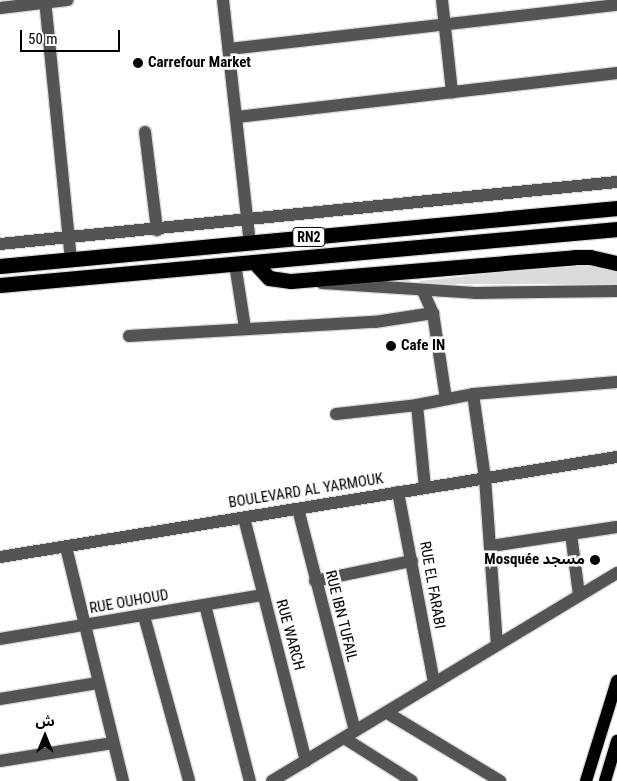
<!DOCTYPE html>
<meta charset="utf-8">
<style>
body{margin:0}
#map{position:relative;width:617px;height:781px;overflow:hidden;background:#fff;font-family:"Roboto Condensed","Noto Sans Arabic",sans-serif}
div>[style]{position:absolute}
.green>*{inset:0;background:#dbdbdb}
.roads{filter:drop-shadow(1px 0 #dbdbdb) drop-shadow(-1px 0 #dbdbdb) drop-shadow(0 1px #dbdbdb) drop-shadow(0 -1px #dbdbdb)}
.minor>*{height:12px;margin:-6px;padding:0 6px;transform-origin:6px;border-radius:6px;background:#545454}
.major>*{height:12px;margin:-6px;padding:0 6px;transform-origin:6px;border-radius:6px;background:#000}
.highway>*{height:15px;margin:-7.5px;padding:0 7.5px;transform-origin:7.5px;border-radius:7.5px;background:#000}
.dots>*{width:14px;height:14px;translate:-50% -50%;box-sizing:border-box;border:2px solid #fff;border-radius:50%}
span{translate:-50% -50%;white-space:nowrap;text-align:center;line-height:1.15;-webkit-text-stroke:5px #fff;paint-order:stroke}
.shield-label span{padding:1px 4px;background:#fff;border:1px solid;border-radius:4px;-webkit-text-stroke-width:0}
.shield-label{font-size:14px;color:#000;font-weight:700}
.poi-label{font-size:15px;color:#000;font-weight:700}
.left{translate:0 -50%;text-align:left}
.right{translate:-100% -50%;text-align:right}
.street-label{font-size:15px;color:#000}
.north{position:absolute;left:20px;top:711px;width:50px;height:50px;-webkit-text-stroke:4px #fff;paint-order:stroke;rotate:0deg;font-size:14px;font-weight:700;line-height:20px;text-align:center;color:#000}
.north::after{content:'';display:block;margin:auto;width:18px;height:22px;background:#000;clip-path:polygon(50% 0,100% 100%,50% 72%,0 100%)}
.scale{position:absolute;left:20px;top:30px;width:100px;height:22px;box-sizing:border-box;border:2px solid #000;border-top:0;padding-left:6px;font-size:15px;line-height:18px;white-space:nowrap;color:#000;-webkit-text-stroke:4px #fff;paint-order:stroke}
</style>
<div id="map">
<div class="green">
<div style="clip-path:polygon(593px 263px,617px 268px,617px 284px,421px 284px,419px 281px)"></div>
</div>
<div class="roads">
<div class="minor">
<div style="left:45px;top:0;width:261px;rotate:84.3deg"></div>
<div style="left:223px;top:0;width:244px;rotate:83.7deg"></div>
<div style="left:442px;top:0;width:93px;rotate:83.8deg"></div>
<div style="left:0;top:8px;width:68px;rotate:-6.7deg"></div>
<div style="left:229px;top:49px;width:390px;rotate:-6.5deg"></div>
<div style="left:237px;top:117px;width:383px;rotate:-6.6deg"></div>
<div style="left:145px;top:132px;width:99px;rotate:83deg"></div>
<div style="left:0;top:244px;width:620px;rotate:-5.74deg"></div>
<div style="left:235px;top:264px;width:65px;rotate:81.1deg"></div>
<div style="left:322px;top:283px;width:153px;rotate:3.7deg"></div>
<div style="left:475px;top:293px;width:142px;rotate:-0.8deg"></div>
<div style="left:423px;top:291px;width:24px;rotate:66deg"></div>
<div style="left:433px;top:313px;width:87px;rotate:81.4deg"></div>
<div style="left:129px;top:336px;width:246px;rotate:-3.3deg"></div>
<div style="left:375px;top:322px;width:59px;rotate:-8.8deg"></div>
<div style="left:473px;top:394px;width:85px;rotate:81.9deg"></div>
<div style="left:485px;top:478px;width:167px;rotate:85.9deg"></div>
<div style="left:417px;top:405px;width:83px;rotate:84.5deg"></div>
<div style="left:336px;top:414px;width:81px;rotate:-6.3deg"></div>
<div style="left:417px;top:405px;width:57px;rotate:-11.1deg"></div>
<div style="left:473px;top:394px;width:144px;rotate:-4.8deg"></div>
<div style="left:398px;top:492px;width:194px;rotate:79.3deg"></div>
<div style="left:298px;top:509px;width:229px;rotate:75.6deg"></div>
<div style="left:244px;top:518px;width:251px;rotate:75.7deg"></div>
<div style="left:571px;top:534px;width:62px;rotate:82.5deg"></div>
<div style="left:491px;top:546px;width:127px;rotate:-8.6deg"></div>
<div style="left:66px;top:547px;width:241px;rotate:76.3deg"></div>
<div style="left:0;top:557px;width:625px;rotate:-9.21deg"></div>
<div style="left:315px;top:581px;width:99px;rotate:-11.7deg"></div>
<div style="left:205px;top:605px;width:182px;rotate:75.7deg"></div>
<div style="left:144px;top:616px;width:171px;rotate:74.7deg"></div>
<div style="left:0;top:639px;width:267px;rotate:-9.5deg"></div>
<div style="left:0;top:699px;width:99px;rotate:-9.3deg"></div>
<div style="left:389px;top:714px;width:130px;rotate:31.1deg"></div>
<div style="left:344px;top:738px;width:80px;rotate:32.3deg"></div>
<div style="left:0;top:761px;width:114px;rotate:-9.1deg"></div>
<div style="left:272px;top:781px;width:403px;rotate:-31.1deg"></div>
</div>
<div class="major">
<div style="left:586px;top:781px;width:105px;rotate:-72.8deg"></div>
<div style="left:605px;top:781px;width:42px;rotate:-73.3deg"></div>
</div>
<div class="highway">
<div style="left:254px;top:262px;width:22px;rotate:47deg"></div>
<div style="left:269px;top:278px;width:22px;rotate:8deg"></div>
<div style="left:291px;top:281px;width:285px;rotate:-4.8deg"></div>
<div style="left:575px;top:257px;width:15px"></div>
<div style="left:590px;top:257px;width:28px;rotate:13deg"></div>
<div style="left:0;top:266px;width:620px;rotate:-5.37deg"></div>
<div style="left:0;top:285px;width:620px;rotate:-5.19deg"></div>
</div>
</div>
<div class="dots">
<div style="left:138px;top:63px;background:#000"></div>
<div style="left:391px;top:346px;background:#000"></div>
<div style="left:595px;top:560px;background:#000"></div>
</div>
<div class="shield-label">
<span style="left:309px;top:237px">RN2</span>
</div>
<div class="poi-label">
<span class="left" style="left:148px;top:63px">Carrefour Market</span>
<span class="left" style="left:401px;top:346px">Cafe IN</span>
<span class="right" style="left:585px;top:560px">Mosquée مسجد</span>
</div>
<div class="street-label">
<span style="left:306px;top:491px;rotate:-9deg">BOULEVARD AL YARMOUK</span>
<span style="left:432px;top:585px;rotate:80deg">RUE EL FARABI</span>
<span style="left:129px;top:602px;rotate:-10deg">RUE OUHOUD</span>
<span style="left:341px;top:616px;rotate:76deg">RUE IBN TUFAIL</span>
<span style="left:290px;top:635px;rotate:75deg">RUE WARCH</span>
</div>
<div class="north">ش</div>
<div class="scale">50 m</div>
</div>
